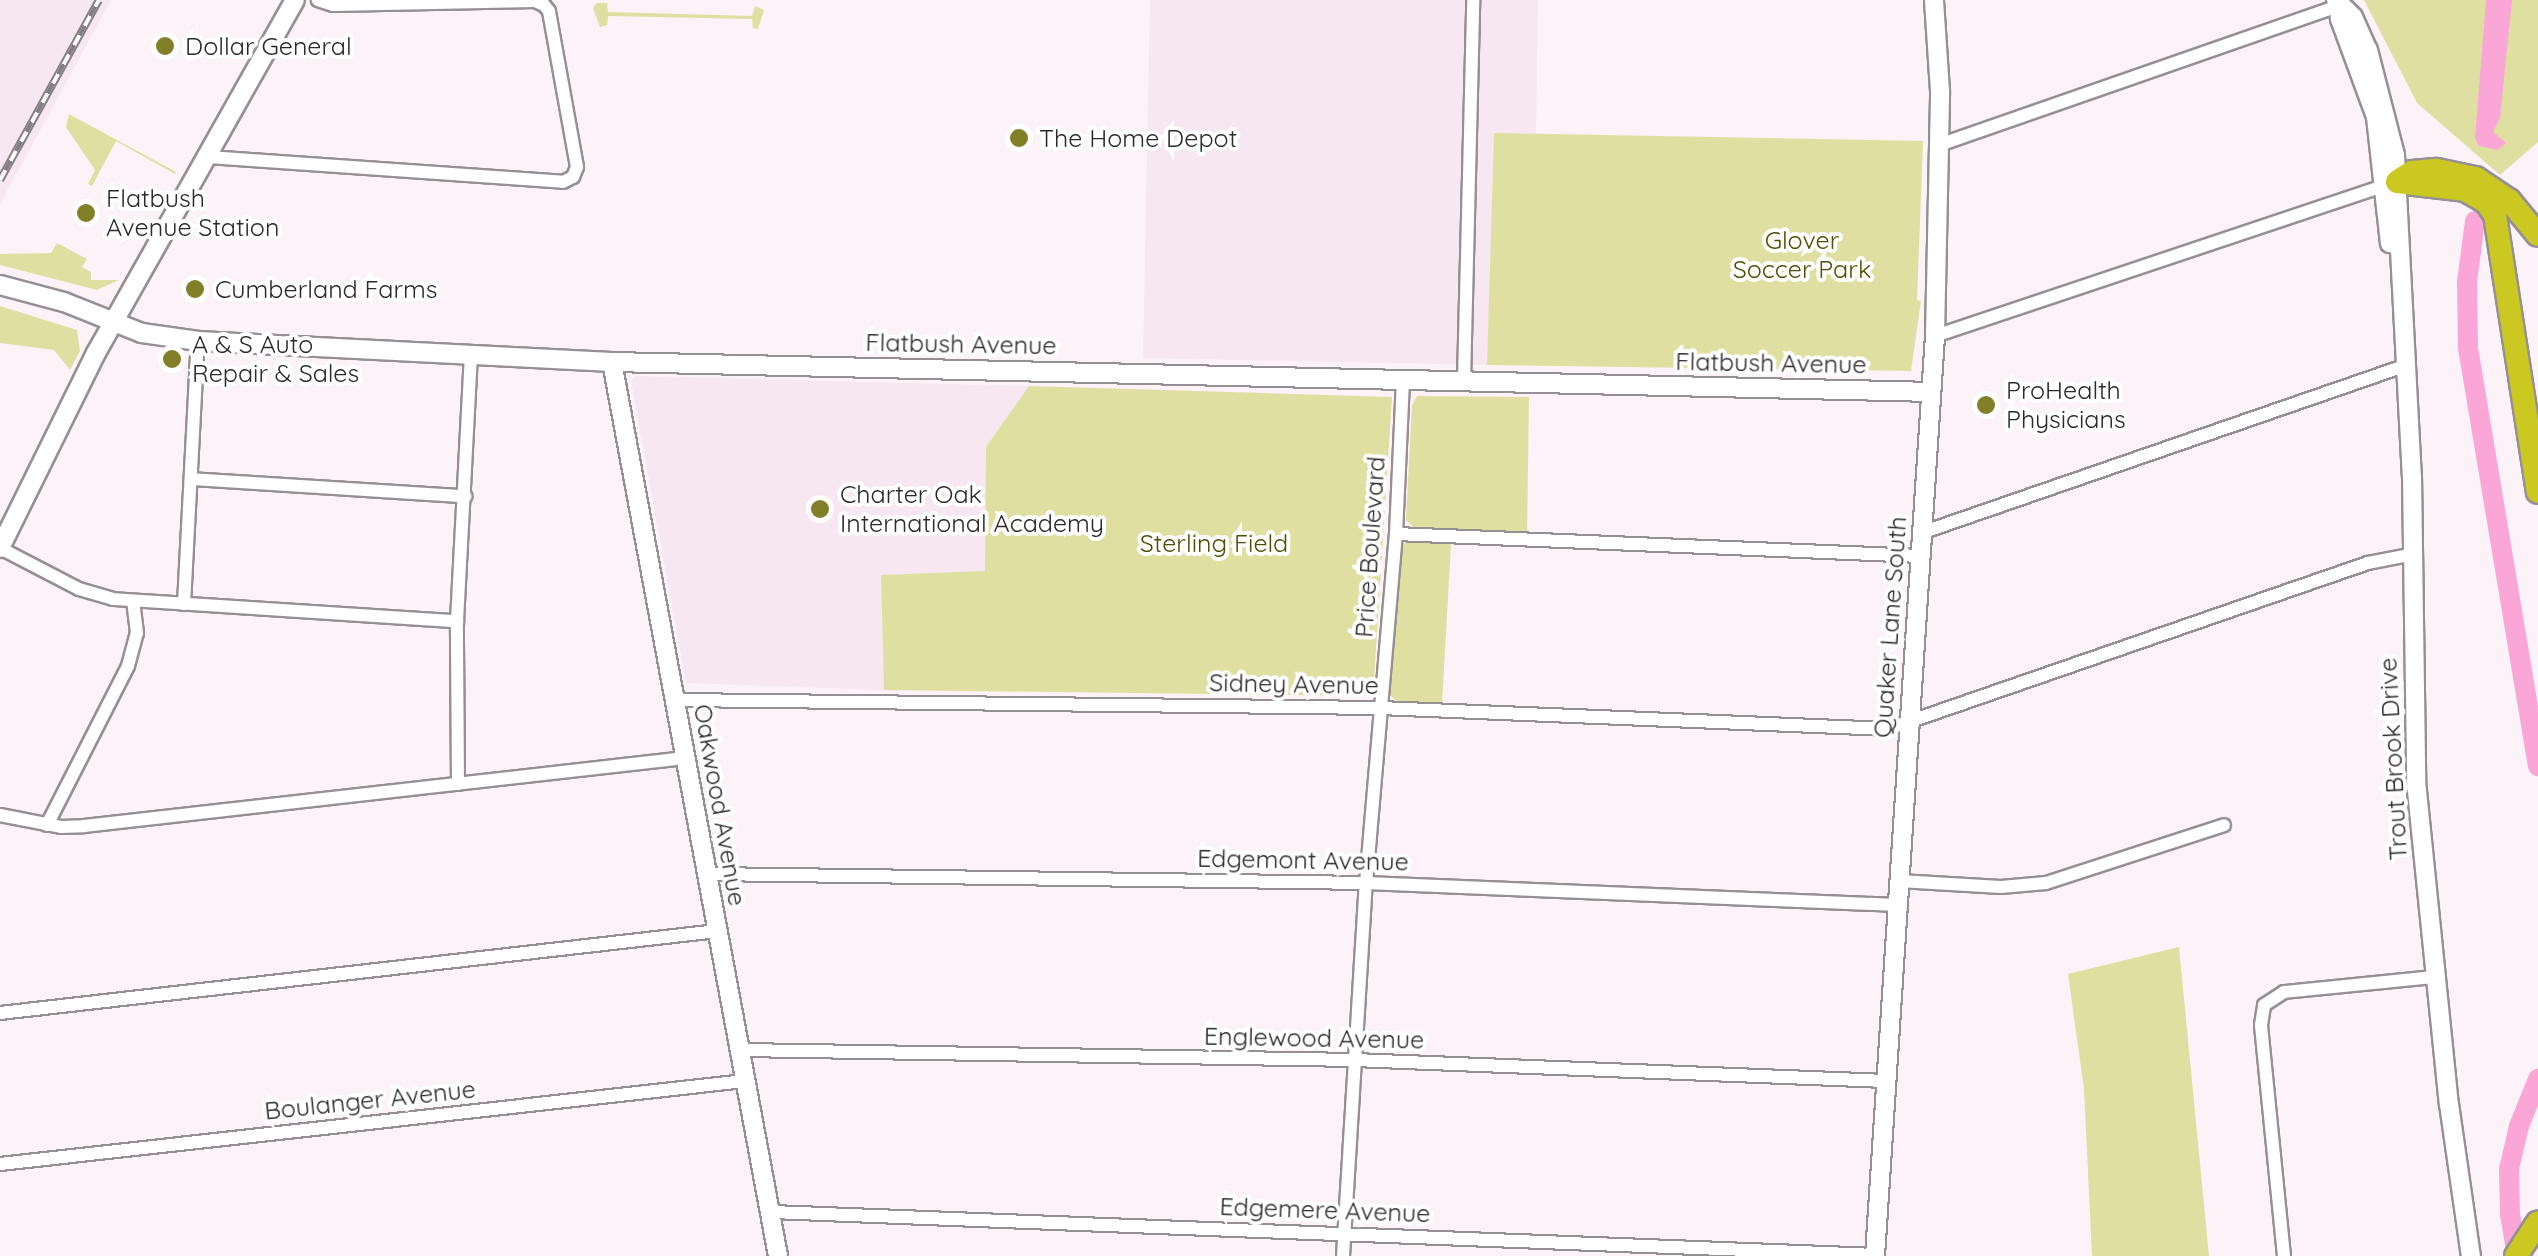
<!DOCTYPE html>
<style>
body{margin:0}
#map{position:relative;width:2538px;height:1256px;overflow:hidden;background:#fbf3f7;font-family:Quicksand,sans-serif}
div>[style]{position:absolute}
.built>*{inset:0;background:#f7e7f0}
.green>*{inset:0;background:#dfdfa1}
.water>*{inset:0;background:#faa7d8}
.river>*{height:20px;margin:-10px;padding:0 10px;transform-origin:10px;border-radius:10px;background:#faa7d8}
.roads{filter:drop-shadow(2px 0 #968f93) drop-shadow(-2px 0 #968f93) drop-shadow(0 2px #968f93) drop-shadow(0 -2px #968f93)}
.street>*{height:12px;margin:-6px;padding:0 6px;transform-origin:6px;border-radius:6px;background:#fff}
.secondary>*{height:18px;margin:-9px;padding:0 9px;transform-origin:9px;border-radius:9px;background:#fff}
.highway>*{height:22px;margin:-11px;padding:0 11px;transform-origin:11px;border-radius:11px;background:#cbc822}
.rail>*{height:8px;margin-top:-4px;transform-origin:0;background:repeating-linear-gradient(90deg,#fff 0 11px,#847f82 0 22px);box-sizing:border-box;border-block:2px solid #847f82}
.dots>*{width:28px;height:28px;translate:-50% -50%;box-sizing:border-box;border:5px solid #fff;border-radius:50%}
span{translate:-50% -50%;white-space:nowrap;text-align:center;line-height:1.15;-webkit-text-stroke:8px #fff;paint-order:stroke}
.poi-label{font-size:25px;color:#2c292b}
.left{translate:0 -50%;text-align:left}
.park-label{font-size:25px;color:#4f4e03}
.street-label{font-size:25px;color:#2c292b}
</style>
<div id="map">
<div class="built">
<div style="clip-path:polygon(0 0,111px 0,0 204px)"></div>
<div style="clip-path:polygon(1150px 0,1538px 0,1536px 134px,1494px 134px,1487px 365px,1143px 358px)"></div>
<div style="clip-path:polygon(636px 376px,1029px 386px,986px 447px,985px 572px,881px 575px,884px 690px,686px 683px,631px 381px)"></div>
</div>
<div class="green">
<div style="clip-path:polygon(2364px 0,2538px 0,2538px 142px,2500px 175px,2417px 103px)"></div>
<div style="clip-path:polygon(597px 3px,607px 3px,608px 12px,752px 16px,755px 6px,764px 10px,758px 29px,753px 28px,752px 19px,608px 16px,607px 25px,600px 27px,593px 8px)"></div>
<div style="clip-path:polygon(69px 114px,176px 172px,175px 174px,116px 141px,92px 186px,88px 184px,95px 170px,66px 127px)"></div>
<div style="clip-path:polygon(1494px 133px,1923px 141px,1917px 300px,1921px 301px,1911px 371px,1487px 365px)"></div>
<div style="clip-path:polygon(57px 243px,87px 259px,82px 267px,91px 272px,91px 280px,119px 280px,97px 290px,0 265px,0 254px,51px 253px)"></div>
<div style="clip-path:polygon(0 306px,77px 330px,80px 351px,70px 370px,54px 350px,0 343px)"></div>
<div style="clip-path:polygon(1029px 386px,1392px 397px,1373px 696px,884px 690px,881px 575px,985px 571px,986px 447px)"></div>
<div style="clip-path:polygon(1417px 396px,1529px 397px,1527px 533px,1413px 527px,1406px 520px,1412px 405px)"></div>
<div style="clip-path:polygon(1406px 542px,1451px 543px,1442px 704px,1397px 702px,1387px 692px,1398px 548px)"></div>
<div style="clip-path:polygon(2179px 947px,2209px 1256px,2092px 1256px,2084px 1089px,2068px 974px)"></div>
</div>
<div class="water">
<div style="clip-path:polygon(2486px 0,2512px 0,2500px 118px,2493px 132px,2506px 143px,2498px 150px,2479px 146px,2475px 138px)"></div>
</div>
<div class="river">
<div style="left:2475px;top:221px;width:62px;rotate:97.5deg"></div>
<div style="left:2467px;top:282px;width:66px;rotate:89.1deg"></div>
<div style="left:2468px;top:348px;width:424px;rotate:80.5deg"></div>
<div style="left:2517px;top:1256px;width:43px;rotate:-99.5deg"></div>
<div style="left:2510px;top:1214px;width:45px;rotate:-91.3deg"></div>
<div style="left:2509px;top:1169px;width:44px;rotate:-76.9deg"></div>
<div style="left:2519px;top:1126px;width:51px;rotate:-68deg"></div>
</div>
<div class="roads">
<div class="street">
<div style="left:1939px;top:145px;width:423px;rotate:-19.2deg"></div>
<div style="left:208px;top:157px;width:356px;rotate:4deg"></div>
<div style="left:563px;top:182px;width:11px;rotate:-27deg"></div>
<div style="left:573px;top:177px;width:11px;rotate:-68deg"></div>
<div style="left:577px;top:167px;width:158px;rotate:-100.2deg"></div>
<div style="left:549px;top:11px;width:8px;rotate:-130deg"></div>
<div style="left:544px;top:5px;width:10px;rotate:-156deg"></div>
<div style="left:535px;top:1px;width:202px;rotate:178.9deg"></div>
<div style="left:333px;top:5px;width:16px;rotate:-162deg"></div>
<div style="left:1935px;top:336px;width:482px;rotate:-18.5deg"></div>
<div style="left:1464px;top:380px;width:380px;rotate:-88.6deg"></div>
<div style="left:191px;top:479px;width:275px;rotate:3.6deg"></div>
<div style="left:1921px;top:533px;width:511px;rotate:-19.07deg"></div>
<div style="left:1396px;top:534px;width:524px;rotate:2.4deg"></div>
<div style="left:0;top:548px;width:89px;rotate:27.4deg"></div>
<div style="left:79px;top:589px;width:35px;rotate:16deg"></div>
<div style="left:113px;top:599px;width:345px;rotate:3.7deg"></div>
<div style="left:184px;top:604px;width:263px;rotate:-87deg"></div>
<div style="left:676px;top:700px;width:704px;rotate:0.65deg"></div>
<div style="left:1380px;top:708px;width:508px;rotate:2.37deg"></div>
<div style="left:1888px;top:729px;width:508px;rotate:-19.08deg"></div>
<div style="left:2368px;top:563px;width:47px;rotate:-11.1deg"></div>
<div style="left:458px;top:784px;width:163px;rotate:-90.4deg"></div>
<div style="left:457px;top:621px;width:266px;rotate:-87deg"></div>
<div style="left:0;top:815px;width:62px;rotate:11.1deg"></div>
<div style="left:61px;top:827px;width:23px;rotate:-2deg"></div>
<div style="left:84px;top:826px;width:605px;rotate:-6.46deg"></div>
<div style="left:47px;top:825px;width:178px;rotate:-63deg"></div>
<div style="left:128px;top:666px;width:34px;rotate:-75deg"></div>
<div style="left:137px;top:633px;width:32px;rotate:-97deg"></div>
<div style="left:707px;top:874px;width:659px;rotate:0.78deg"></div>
<div style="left:1366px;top:883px;width:531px;rotate:2.37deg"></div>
<div style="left:1899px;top:881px;width:102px;rotate:3.4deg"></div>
<div style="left:2001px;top:887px;width:45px;rotate:-5.1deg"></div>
<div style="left:2046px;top:883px;width:187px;rotate:-18deg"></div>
<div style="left:0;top:1013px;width:723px;rotate:-6.52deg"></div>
<div style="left:740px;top:1050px;width:614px;rotate:0.93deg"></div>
<div style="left:1354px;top:1060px;width:533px;rotate:2.26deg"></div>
<div style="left:0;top:1164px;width:750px;rotate:-6.36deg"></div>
<div style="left:772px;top:1212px;width:1104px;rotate:2.23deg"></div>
<div style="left:1343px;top:1256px;width:374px;rotate:-86.5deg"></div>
<div style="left:1366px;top:883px;width:350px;rotate:-85.1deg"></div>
<div style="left:1396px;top:534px;width:155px;rotate:-87.4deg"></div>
<div style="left:2284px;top:1256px;width:232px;rotate:-95.7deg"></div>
<div style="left:2261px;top:1025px;width:20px;rotate:-81deg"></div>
<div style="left:2264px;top:1005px;width:24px;rotate:-33deg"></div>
<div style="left:2284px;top:992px;width:152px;rotate:-5.7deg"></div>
</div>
<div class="secondary">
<div style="left:2336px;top:0;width:24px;rotate:45deg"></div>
<div style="left:2353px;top:17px;width:36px;rotate:66deg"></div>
<div style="left:2368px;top:50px;width:108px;rotate:75.6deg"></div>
<div style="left:2395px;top:155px;width:321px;rotate:87deg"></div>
<div style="left:2412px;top:476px;width:305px;rotate:89.2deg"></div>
<div style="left:2416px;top:781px;width:325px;rotate:84.2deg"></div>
<div style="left:2449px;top:1104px;width:154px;rotate:81.8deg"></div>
<div style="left:2339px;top:6px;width:13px;rotate:86deg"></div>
<div style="left:2340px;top:19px;width:104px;rotate:69.8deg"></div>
<div style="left:2376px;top:117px;width:127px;rotate:83.7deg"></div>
<div style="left:0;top:285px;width:66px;rotate:14.9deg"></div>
<div style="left:64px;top:302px;width:84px;rotate:21.7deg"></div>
<div style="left:142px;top:333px;width:57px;rotate:8.1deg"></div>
<div style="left:198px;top:341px;width:415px;rotate:2.9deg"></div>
<div style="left:612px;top:362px;width:1318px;rotate:1.3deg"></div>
<div style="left:612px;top:362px;width:909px;rotate:79.48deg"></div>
<div style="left:0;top:548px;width:217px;rotate:-63.8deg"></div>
<div style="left:96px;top:353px;width:405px;rotate:-60.6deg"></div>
<div style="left:1875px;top:1256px;width:922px;rotate:-86.27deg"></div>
<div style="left:1935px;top:336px;width:245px;rotate:-88.8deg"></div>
<div style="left:1940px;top:91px;width:91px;rotate:-93.8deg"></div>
</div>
<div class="highway">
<div style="left:2399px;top:180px;width:15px;rotate:-32deg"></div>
<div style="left:2412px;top:172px;width:25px;rotate:-5deg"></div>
<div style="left:2437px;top:170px;width:40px;rotate:12deg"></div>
<div style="left:2476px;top:178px;width:40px;rotate:34deg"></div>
<div style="left:2509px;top:200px;width:45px;rotate:50.4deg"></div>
<div style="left:2397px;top:182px;width:68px;rotate:6.7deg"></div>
<div style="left:2465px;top:190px;width:24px;rotate:30deg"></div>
<div style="left:2486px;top:202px;width:16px;rotate:55deg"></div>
<div style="left:2495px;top:215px;width:280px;rotate:81.2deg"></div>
<div style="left:2516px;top:1256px;width:40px;rotate:-57.1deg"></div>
</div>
</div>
<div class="rail">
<div style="left:0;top:180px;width:205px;rotate:-61.2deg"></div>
</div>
<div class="dots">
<div style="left:165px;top:46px;background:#817f28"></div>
<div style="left:1019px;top:138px;background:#817f28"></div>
<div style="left:86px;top:213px;background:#817f28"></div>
<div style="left:195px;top:289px;background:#817f28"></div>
<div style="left:172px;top:359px;background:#817f28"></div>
<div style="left:1986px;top:405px;background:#817f28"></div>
<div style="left:820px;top:509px;background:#817f28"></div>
</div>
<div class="poi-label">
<span class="left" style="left:185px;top:46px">Dollar General</span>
<span class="left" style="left:1039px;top:138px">The Home Depot</span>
<span class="left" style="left:106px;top:213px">Flatbush<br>Avenue Station</span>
<span class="left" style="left:215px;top:289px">Cumberland Farms</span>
<span class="left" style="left:192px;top:359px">A &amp; S Auto<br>Repair &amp; Sales</span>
<span class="left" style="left:2006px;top:405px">ProHealth<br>Physicians</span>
<span class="left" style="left:840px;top:509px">Charter Oak<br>International Academy</span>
</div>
<div class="park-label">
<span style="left:1802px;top:255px">Glover<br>Soccer Park</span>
<span style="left:1214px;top:543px">Sterling Field</span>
</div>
<div class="street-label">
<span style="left:961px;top:344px;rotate:1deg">Flatbush Avenue</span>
<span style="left:1771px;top:363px;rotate:1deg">Flatbush Avenue</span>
<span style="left:1370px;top:547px;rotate:-86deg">Price Boulevard</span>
<span style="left:1890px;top:627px;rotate:-86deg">Quaker Lane South</span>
<span style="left:1294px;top:684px;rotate:1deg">Sidney Avenue</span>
<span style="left:2393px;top:759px;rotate:-93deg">Trout Brook Drive</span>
<span style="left:720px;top:805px;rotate:80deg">Oakwood Avenue</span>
<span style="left:1303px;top:860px;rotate:1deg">Edgemont Avenue</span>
<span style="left:1314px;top:1038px;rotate:1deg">Englewood Avenue</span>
<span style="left:370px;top:1100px;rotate:-6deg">Boulanger Avenue</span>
<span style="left:1325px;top:1210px;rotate:2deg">Edgemere Avenue</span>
</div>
</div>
